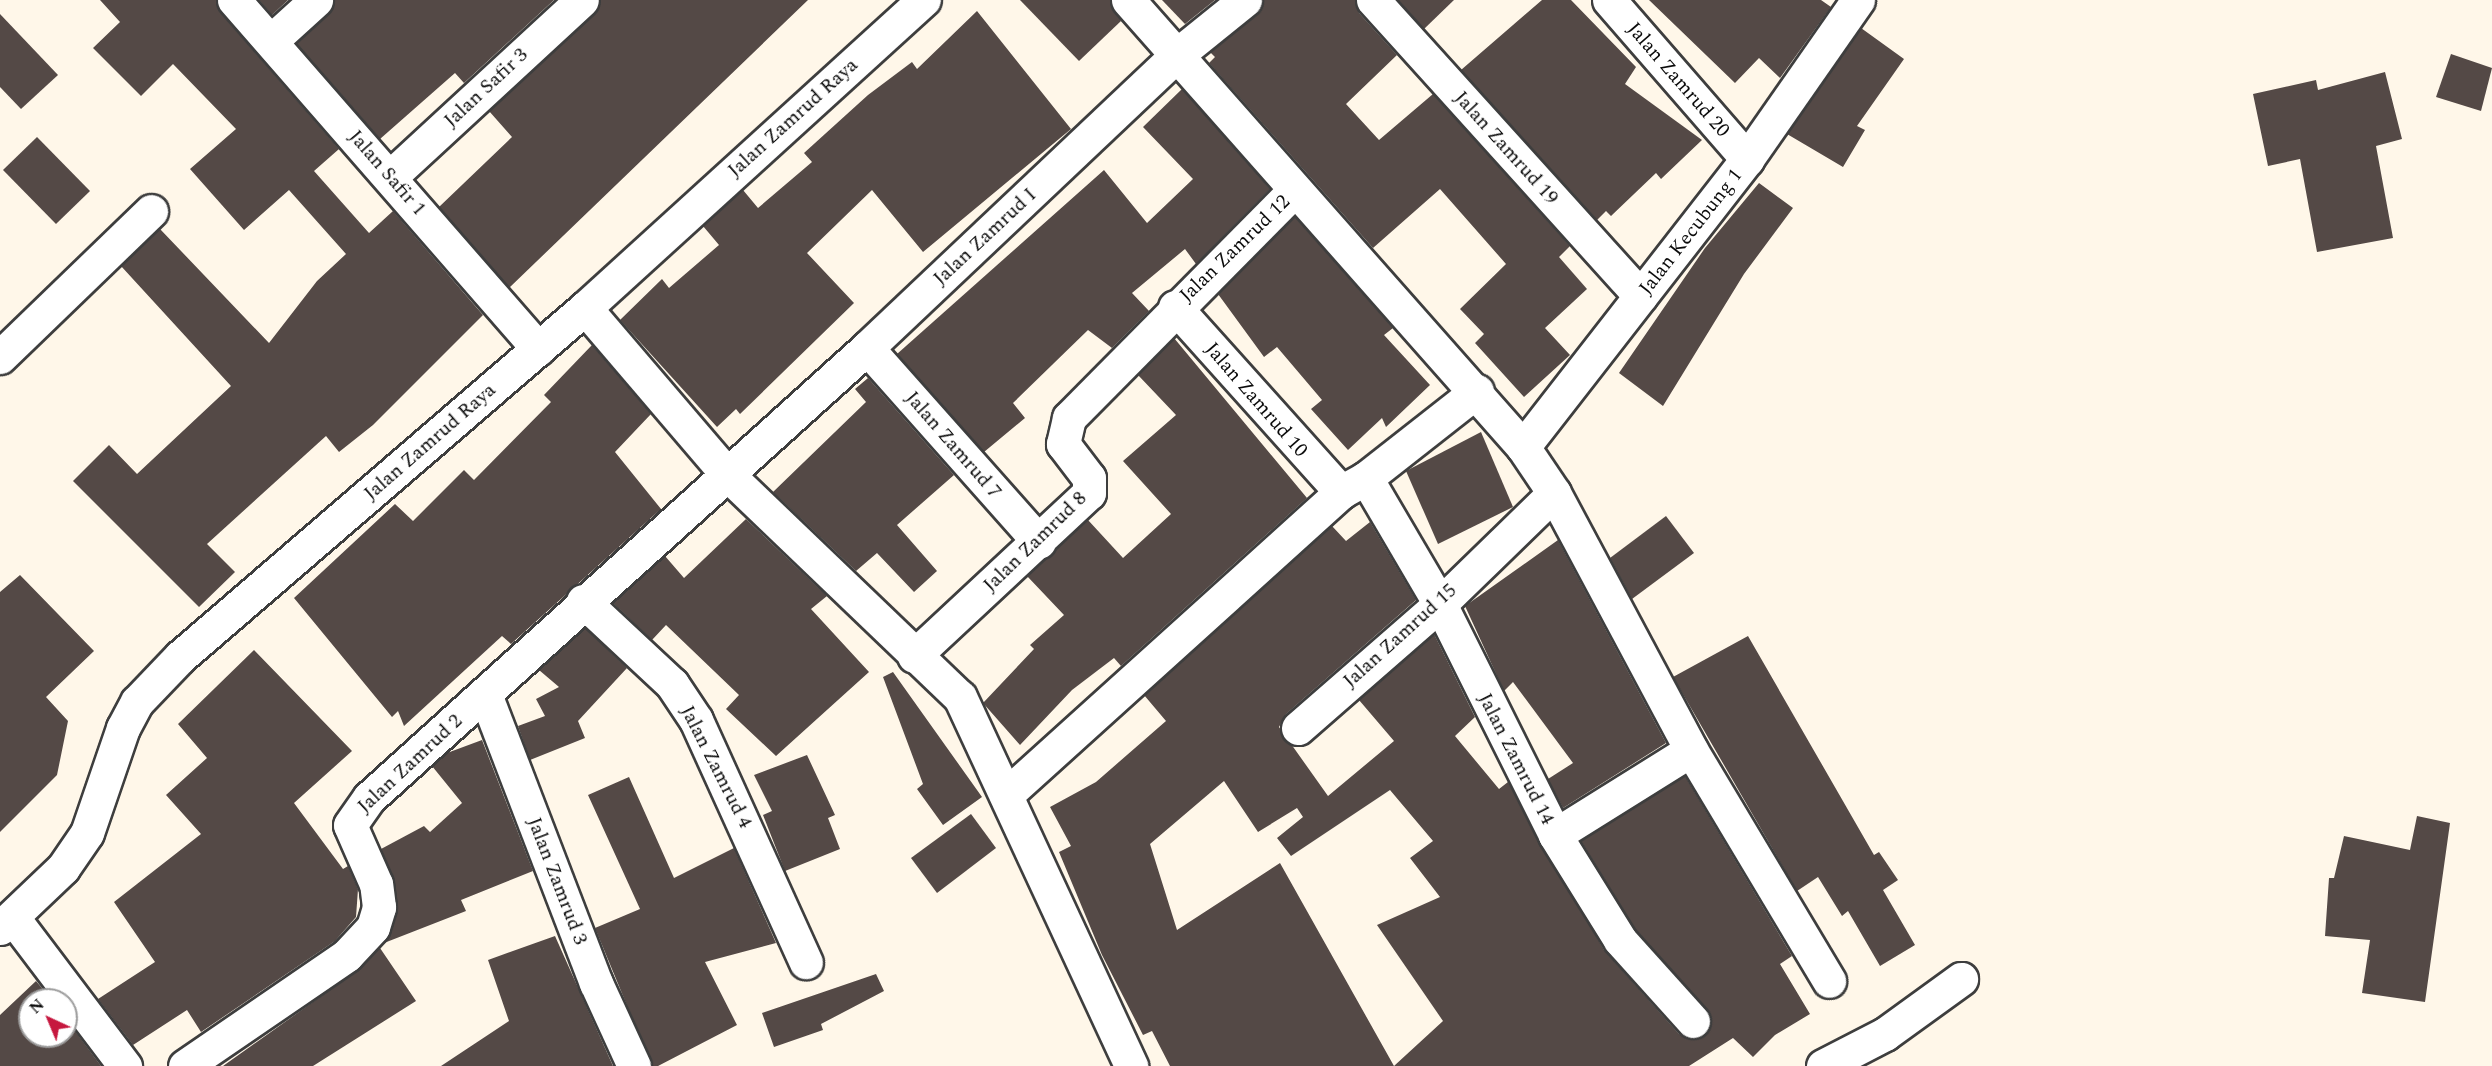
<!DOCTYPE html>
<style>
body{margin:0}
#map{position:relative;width:2492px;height:1066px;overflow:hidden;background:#fff7e9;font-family:Spectral,serif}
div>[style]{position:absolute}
.building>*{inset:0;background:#544946}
.roads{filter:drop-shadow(2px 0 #3e3e3e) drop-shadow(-2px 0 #3e3e3e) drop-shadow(0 2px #3e3e3e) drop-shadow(0 -2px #3e3e3e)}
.street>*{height:33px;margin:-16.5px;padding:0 16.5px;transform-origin:16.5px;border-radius:16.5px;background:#fff}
span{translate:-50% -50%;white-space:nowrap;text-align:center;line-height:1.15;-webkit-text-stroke:6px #fff;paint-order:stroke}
.street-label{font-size:20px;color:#0b0b0b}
.north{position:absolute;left:18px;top:988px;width:60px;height:60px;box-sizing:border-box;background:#fff;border:2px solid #9d9d9d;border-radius:50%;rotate:316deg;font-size:16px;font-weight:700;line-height:24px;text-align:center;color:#0b0b0b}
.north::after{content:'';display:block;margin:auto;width:21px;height:27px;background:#c6183f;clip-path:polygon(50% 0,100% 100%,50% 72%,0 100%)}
</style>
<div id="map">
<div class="building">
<div style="clip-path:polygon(100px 0,216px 0,220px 12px,339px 149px,314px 171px,369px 233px,393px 211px,483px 315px,373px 425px,339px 452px,326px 436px,207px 544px,235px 572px,199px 607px,73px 481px,109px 445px,137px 474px,231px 386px,121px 266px,160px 229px,269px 343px,317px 281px,346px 254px,289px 190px,244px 230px,190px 169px,236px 129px,173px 64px,141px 96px,93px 48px,120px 22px)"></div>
<div style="clip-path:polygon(259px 0,288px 0,272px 15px)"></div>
<div style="clip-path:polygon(334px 0,554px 0,464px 83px,455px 73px,380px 139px,296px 43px,329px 14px)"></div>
<div style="clip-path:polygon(600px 0,808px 0,509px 288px,439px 207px,512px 137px,489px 111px,595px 14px)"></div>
<div style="clip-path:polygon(1020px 0,1110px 0,1121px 21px,1079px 61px)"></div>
<div style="clip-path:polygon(1162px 0,1215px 0,1185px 24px)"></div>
<div style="clip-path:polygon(1263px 0,1355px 0,1359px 13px,1397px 55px,1346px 104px,1379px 140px,1433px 94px,1570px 246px,1559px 257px,1587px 289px,1545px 328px,1570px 355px,1524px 397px,1475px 343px,1484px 334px,1460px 309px,1506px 264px,1440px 189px,1373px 248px,1209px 63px,1215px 57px,1210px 52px,1257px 15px)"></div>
<div style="clip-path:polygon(1398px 0,1454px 0,1424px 29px)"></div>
<div style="clip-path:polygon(1542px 0,1571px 0,1636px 67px,1625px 84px,1702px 140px,1661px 179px,1656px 173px,1611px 216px,1606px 211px,1597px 220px,1461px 70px)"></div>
<div style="clip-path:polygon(1649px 0,1821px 0,1831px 7px,1780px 78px,1759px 58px,1735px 83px)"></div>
<div style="clip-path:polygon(977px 11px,1071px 129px,923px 252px,872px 190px,807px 253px,854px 303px,740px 414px,736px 409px,717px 427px,620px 320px,662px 279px,669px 288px,719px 245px,703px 226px,743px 190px,758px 208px,812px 162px,804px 153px,868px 95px,912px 62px,917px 69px)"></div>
<div style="clip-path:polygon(0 14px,58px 75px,21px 109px,0 87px)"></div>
<div style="clip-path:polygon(1861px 28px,1904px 59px,1857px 126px,1865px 130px,1843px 167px,1787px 134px)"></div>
<div style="clip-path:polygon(2451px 54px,2492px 68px,2481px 111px,2436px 97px)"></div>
<div style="clip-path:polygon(2385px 72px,2402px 139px,2376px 146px,2393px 238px,2317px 252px,2300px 159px,2268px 166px,2253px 94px,2316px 80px,2318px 90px)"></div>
<div style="clip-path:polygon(1182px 89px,1270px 189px,1196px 264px,1185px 249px,1132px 293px,1149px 311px,1112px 348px,1088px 330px,1013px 403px,1025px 418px,984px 452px,897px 354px,1104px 170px,1147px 223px,1193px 179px,1143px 127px)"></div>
<div style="clip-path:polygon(37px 137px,90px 191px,56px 224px,3px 170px)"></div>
<div style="clip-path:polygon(1759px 183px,1793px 208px,1744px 274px,1663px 406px,1619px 373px,1705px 248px)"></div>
<div style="clip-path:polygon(1295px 217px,1393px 328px,1384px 335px,1430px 385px,1386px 427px,1382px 418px,1348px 450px,1311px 409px,1322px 400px,1277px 347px,1264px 357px,1218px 294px)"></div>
<div style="clip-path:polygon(1174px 338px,1307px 498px,1121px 666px,1114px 658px,1072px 690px,1020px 745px,983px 703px,1034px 649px,1030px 645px,1064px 615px,1027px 576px,1088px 520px,1123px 558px,1171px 514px,1123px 461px,1176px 415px,1138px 375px)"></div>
<div style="clip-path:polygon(592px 345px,651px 414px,615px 452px,661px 509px,511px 644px,502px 636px,404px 726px,398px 711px,392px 717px,294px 598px,395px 504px,413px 521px,464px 470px,474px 480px,551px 402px,544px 395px)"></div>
<div style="clip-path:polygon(868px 378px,954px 475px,897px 525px,937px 571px,914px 592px,877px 553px,856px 571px,773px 492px,866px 402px,855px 389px)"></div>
<div style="clip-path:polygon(1481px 432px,1513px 507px,1438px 544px,1406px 471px)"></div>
<div style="clip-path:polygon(1666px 516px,1694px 553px,1632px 599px,1610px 558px)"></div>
<div style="clip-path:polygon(746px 519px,827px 596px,811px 609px,869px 672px,776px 756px,726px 709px,739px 695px,666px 625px,652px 640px,613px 603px,665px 556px,684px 578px)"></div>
<div style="clip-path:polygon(1370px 522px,1416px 600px,1286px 714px,1279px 727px,1328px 796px,1394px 741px,1359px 700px,1434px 634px,1475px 717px,1455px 736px,1499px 789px,1508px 782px,1604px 950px,1679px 1034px,1688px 1039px,1705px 1035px,1711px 1017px,1635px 929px,1581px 841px,1685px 776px,1792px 956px,1780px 964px,1810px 1014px,1775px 1035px,1753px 1057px,1733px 1038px,1689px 1066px,1394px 1066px,1443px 1021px,1377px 925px,1440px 897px,1410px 858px,1433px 841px,1390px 790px,1291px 856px,1277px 838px,1303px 817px,1297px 808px,1258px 832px,1224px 781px,1150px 844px,1177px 930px,1280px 863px,1394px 1066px,1170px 1066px,1152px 1031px,1143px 1035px,1102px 955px,1059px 852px,1071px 846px,1050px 807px,1096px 782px,1166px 721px,1144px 695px,1332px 526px,1346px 541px)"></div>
<div style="clip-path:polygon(1558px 540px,1666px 743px,1563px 808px,1548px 779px,1573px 763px,1513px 682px,1504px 691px,1465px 606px)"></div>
<div style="clip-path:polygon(20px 575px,94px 651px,46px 697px,68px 721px,57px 775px,0 832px,0 592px)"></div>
<div style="clip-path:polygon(585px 628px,627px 668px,578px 721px,585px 738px,530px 760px,518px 726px,545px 716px,536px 699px,559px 687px,539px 670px)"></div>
<div style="clip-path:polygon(1748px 636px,1874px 855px,1879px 852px,1898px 880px,1883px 890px,1915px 945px,1880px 966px,1848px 911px,1842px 916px,1818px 877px,1797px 891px,1673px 677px)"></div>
<div style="clip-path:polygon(254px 650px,352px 751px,294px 803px,343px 869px,348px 866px,358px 889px,356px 917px,335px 941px,201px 1032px,187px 1010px,133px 1045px,98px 999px,155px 962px,114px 902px,201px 834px,166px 795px,207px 758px,178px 724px)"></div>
<div style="clip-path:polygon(893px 672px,982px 797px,943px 825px,917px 789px,923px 784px,883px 677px)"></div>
<div style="clip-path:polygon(482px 740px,533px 871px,461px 900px,466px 911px,384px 943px,398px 905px,381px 849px,424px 826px,430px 832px,462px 803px,432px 766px,447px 753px)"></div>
<div style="clip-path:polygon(807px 755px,835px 815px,828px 818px,840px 849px,785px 871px,763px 815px,772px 811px,754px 775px)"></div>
<div style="clip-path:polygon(629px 777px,674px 878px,734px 848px,776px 943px,705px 962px,737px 1025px,658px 1066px,652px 1066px,595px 928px,640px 909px,588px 795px)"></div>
<div style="clip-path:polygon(971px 814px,996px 848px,937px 893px,911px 858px)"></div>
<div style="clip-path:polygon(2417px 816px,2450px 823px,2425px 1002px,2362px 993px,2370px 940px,2325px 936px,2329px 878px,2334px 878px,2344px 836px,2410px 850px)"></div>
<div style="clip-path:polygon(555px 936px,613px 1066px,441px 1066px,509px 1021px,488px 960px)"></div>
<div style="clip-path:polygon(380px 948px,416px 1001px,313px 1066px,223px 1066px,358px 970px)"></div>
<div style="clip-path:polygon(876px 974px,884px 991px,821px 1024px,823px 1030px,774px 1047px,762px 1013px)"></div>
<div style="clip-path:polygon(36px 981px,52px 1000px,30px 1000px,30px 1036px,66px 1036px,66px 1019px,101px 1066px,0 1066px,0 1015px)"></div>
</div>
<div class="roads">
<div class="street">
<div style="left:234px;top:0;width:463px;rotate:48.9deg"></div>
<div style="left:1128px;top:0;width:597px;rotate:48.53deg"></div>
<div style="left:1523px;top:447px;width:55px;rotate:56deg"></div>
<div style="left:1554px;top:493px;width:291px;rotate:61.9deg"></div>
<div style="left:1691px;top:750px;width:269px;rotate:59.1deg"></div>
<div style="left:1373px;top:0;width:399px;rotate:47.9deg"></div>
<div style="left:1609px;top:0;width:211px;rotate:49deg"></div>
<div style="left:271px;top:41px;width:61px;rotate:-42.3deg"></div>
<div style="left:390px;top:177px;width:261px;rotate:-42.7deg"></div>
<div style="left:1175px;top:307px;width:249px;rotate:48.1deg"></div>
<div style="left:585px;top:308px;width:216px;rotate:49.5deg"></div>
<div style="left:725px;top:472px;width:325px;rotate:43.8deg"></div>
<div style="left:960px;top:697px;width:407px;rotate:65.1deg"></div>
<div style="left:867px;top:348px;width:259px;rotate:48.4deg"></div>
<div style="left:0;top:357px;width:210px;rotate:-44deg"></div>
<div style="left:1523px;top:447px;width:365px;rotate:-52.1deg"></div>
<div style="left:1747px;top:159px;width:194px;rotate:-55.1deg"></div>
<div style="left:1366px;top:478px;width:146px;rotate:59.6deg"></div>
<div style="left:1440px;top:604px;width:258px;rotate:63.5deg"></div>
<div style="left:1555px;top:835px;width:123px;rotate:58.2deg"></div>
<div style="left:1620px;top:940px;width:109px;rotate:48deg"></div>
<div style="left:583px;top:601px;width:122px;rotate:43deg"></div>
<div style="left:672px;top:684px;width:43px;rotate:56.3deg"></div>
<div style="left:696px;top:720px;width:266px;rotate:65.6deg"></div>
<div style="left:914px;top:656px;width:239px;rotate:-43deg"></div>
<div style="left:1089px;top:493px;width:15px;rotate:-90deg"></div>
<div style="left:1089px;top:478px;width:43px;rotate:-127.4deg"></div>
<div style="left:1063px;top:444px;width:27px;rotate:-77deg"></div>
<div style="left:1069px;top:418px;width:321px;rotate:-45.3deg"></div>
<div style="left:485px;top:694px;width:310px;rotate:69deg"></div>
<div style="left:596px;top:983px;width:91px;rotate:65.4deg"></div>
<div style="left:1298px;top:728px;width:189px;rotate:-41.1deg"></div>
<div style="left:1440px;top:604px;width:159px;rotate:-44.2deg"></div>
<div style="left:1007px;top:794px;width:450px;rotate:-42.1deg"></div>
<div style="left:1341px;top:492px;width:29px;rotate:-29deg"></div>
<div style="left:1366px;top:478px;width:141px;rotate:-38.1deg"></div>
<div style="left:1555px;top:835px;width:160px;rotate:-32deg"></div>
<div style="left:13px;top:918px;width:186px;rotate:52.9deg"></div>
<div style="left:0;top:928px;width:87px;rotate:-43.6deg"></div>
<div style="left:63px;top:868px;width:42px;rotate:-55.6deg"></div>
<div style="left:87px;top:833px;width:111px;rotate:-71.1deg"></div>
<div style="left:123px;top:728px;width:30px;rotate:-62deg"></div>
<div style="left:137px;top:702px;width:62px;rotate:-46.3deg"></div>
<div style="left:180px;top:657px;width:535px;rotate:-40.75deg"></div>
<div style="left:585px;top:308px;width:458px;rotate:-42.3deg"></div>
<div style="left:185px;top:1066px;width:196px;rotate:-34.4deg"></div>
<div style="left:347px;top:955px;width:38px;rotate:-47deg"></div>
<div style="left:373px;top:927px;width:21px;rotate:-73deg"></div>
<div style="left:379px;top:907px;width:23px;rotate:-97deg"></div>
<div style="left:376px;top:884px;width:64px;rotate:-113.8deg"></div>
<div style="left:350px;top:825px;width:33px;rotate:-55deg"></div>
<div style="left:369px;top:798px;width:671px;rotate:-42.1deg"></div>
<div style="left:867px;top:348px;width:428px;rotate:-43.4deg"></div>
<div style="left:1178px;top:54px;width:86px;rotate:-38.9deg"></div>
<div style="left:1823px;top:1066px;width:70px;rotate:-27.3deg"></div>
<div style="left:1885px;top:1034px;width:94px;rotate:-35.9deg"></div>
</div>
</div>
<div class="street-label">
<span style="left:1678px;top:80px;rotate:49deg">Jalan Zamrud 20</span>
<span style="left:486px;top:88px;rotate:-43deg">Jalan Safir 3</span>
<span style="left:793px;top:118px;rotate:-42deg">Jalan Zamrud Raya</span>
<span style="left:1506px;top:148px;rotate:48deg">Jalan Zamrud 19</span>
<span style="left:387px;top:173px;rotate:49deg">Jalan Safir 1</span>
<span style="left:1691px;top:232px;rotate:-52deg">Jalan Kecubung 1</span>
<span style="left:985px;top:237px;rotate:-43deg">Jalan Zamrud I</span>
<span style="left:1235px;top:249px;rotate:-44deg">Jalan Zamrud 12</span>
<span style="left:1256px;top:400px;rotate:49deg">Jalan Zamrud 10</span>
<span style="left:430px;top:442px;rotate:-41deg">Jalan Zamrud Raya</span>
<span style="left:953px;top:445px;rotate:49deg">Jalan Zamrud 7</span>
<span style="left:1035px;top:542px;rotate:-44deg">Jalan Zamrud 8</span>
<span style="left:1400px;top:636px;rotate:-42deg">Jalan Zamrud 15</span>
<span style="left:1516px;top:759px;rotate:63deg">Jalan Zamrud 14</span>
<span style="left:410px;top:764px;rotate:-43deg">Jalan Zamrud 2</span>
<span style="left:716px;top:767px;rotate:63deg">Jalan Zamrud 4</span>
<span style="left:557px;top:881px;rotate:69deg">Jalan Zamrud 3</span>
</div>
<div class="north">N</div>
</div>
